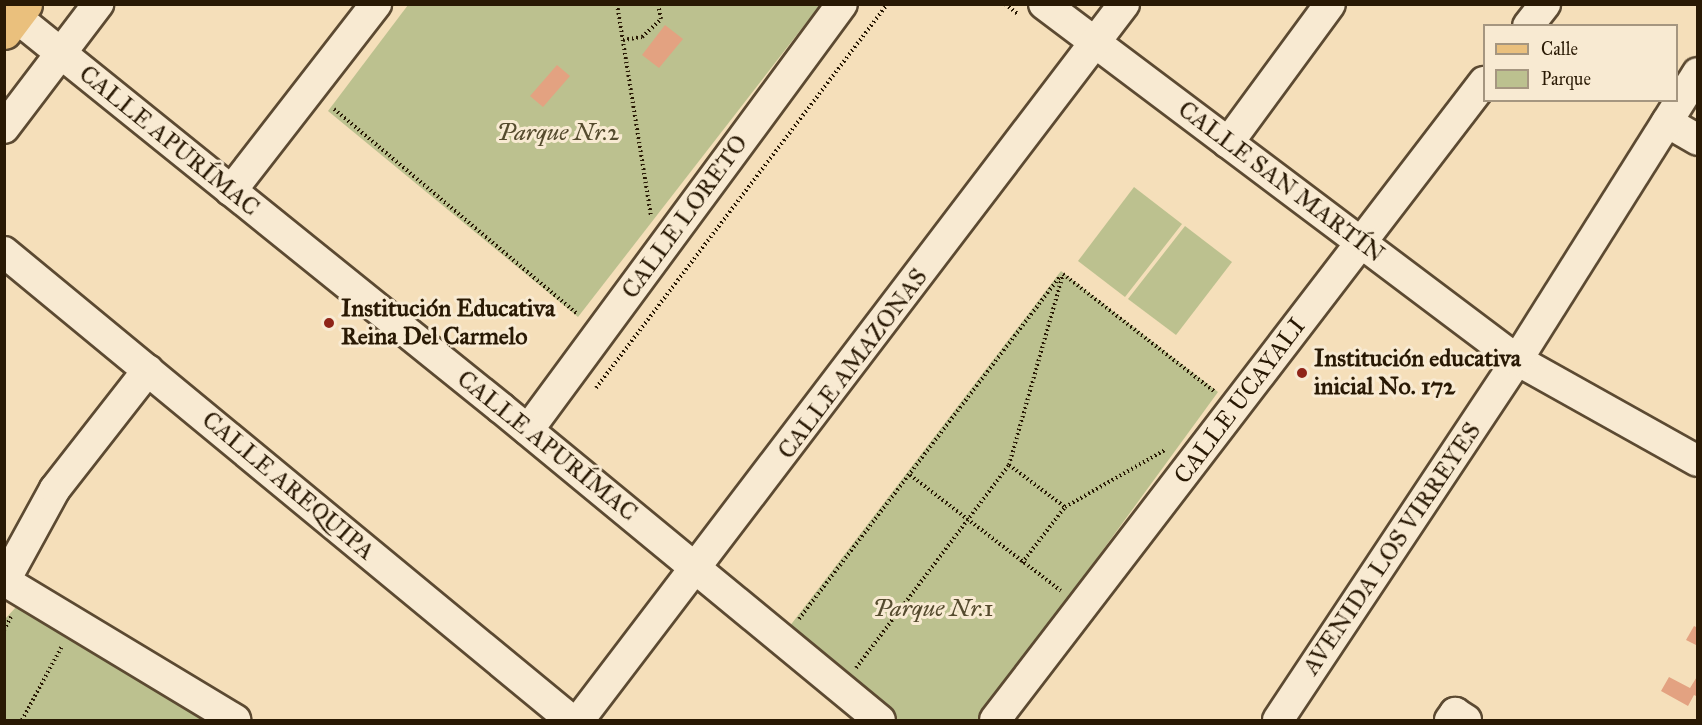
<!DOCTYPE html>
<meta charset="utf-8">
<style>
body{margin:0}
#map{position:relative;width:1702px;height:725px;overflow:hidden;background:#f5dfba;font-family:"IM FELL Great Primer",serif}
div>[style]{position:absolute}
.green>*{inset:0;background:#bcc18f}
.building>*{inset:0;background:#e3a281}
.path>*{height:4px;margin-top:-2px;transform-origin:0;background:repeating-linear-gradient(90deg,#291904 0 1.5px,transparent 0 4.5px)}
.roads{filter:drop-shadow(2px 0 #5c4a32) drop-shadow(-2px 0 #5c4a32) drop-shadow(0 2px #5c4a32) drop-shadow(0 -2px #5c4a32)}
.minor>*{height:30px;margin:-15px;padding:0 15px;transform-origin:15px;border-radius:15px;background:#f8ead2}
.major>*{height:33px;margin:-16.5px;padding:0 16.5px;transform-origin:16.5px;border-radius:16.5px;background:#eac07d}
.dots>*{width:16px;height:16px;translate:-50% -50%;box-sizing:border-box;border:3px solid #f8ead2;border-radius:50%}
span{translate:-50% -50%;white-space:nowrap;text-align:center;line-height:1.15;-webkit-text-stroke:6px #f8ead2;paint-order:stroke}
.park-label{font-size:24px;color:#554b2e;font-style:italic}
.street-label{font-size:24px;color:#291904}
.poi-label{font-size:24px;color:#291904;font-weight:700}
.left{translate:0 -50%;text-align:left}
.frame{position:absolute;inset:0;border:6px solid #291904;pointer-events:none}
.legend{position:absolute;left:1483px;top:24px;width:195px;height:78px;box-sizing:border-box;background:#f8ead2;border:2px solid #a59680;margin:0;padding:8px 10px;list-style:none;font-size:18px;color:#291904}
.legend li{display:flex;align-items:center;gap:12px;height:30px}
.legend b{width:30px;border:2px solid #a59680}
</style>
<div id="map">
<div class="green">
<div style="clip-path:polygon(408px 5px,820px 5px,578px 317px,328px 111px)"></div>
<div style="clip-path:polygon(1134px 187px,1182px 224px,1125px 297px,1078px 261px)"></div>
<div style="clip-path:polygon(1185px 226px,1232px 262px,1176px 335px,1128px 299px)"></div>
<div style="clip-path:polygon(1061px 271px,1218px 392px,979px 720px,887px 720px,783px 635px)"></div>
<div style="clip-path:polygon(17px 606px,192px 707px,202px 720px,5px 720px,4px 620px)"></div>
</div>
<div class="building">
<div style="clip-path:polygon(665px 25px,683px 39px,659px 68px,642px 55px)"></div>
<div style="clip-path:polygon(557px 65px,570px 76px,543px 107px,530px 96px)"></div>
<div style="clip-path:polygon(1694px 626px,1698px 628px,1698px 646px,1686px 640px)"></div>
<div style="clip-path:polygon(1698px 675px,1698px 697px,1694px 695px,1688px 706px,1661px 691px,1669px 677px,1690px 688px)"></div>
</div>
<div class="path">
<div style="left:617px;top:4px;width:215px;rotate:80.9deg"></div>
<div style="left:1005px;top:4px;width:16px;rotate:38deg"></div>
<div style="left:623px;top:40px;width:19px;rotate:-9deg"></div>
<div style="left:642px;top:37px;width:26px;rotate:-43deg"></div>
<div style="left:661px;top:19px;width:15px;rotate:-101deg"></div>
<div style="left:334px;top:109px;width:317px;rotate:40.1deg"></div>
<div style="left:1063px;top:274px;width:191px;rotate:37.8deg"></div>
<div style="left:596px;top:388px;width:482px;rotate:-52.8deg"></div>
<div style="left:1009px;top:465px;width:70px;rotate:36.9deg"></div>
<div style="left:910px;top:475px;width:190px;rotate:37.5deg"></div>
<div style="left:1022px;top:563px;width:71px;rotate:-52.5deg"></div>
<div style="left:1065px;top:507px;width:115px;rotate:-29.7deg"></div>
<div style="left:799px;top:619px;width:430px;rotate:-52.7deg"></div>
<div style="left:4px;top:630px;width:15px;rotate:-62deg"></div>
<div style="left:856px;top:668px;width:254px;rotate:-53deg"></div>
<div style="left:1009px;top:465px;width:198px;rotate:-74.2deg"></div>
<div style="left:22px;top:720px;width:84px;rotate:-61.6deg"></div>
</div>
<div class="roads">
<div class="minor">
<div style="left:1044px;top:4px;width:592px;rotate:36.97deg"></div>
<div style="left:1517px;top:360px;width:207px;rotate:29.2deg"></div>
<div style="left:16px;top:17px;width:623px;rotate:38.88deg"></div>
<div style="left:501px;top:408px;width:491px;rotate:39.5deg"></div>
<div style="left:1528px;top:26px;width:28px;rotate:-52deg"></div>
<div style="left:1667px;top:122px;width:36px;rotate:30deg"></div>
<div style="left:4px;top:128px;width:156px;rotate:-52.8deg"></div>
<div style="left:1228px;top:143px;width:172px;rotate:-53.7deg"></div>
<div style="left:231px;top:191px;width:237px;rotate:-52.2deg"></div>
<div style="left:4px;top:252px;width:735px;rotate:39.54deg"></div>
<div style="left:528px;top:430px;width:529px;rotate:-53.61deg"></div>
<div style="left:5px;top:581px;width:269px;rotate:31.1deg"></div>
<div style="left:4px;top:582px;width:106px;rotate:-61.3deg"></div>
<div style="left:55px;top:489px;width:151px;rotate:-52deg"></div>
<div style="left:579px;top:720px;width:900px;rotate:-52.72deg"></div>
<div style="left:995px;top:720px;width:804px;rotate:-52.53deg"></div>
<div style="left:1278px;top:720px;width:432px;rotate:-56.4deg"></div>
<div style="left:1517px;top:360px;width:339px;rotate:-57.8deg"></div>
<div style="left:1450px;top:720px;width:9px;rotate:-54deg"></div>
<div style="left:1455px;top:713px;width:13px;rotate:32deg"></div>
</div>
<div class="major">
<div style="left:4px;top:32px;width:35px;rotate:-53deg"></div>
</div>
</div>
<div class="dots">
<div style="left:329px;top:323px;background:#8f2418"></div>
<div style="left:1302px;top:373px;background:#8f2418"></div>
</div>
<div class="park-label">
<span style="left:558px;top:133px">Parque Nr.2</span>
<span style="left:933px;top:609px">Parque Nr.1</span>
</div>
<div class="street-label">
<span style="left:169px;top:141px;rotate:39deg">CALLE APURÍMAC</span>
<span style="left:1281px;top:182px;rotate:37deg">CALLE SAN MARTÍN</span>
<span style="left:685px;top:217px;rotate:-54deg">CALLE LORETO</span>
<span style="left:853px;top:364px;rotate:-53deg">CALLE AMAZONAS</span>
<span style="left:1240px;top:401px;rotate:-53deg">CALLE UCAYALI</span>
<span style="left:547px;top:446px;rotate:39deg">CALLE APURÍMAC</span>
<span style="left:288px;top:486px;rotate:40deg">CALLE AREQUIPA</span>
<span style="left:1392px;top:549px;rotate:-56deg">AVENIDA LOS VIRREYES</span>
</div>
<div class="poi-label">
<span class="left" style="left:341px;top:323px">Institución Educativa<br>Reina Del Carmelo</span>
<span class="left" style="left:1314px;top:373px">Institución educativa<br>inicial No. 172</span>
</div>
<div class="frame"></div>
<ul class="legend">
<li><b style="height:8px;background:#eac07d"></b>Calle</li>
<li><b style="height:16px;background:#bcc18f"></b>Parque</li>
</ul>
</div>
